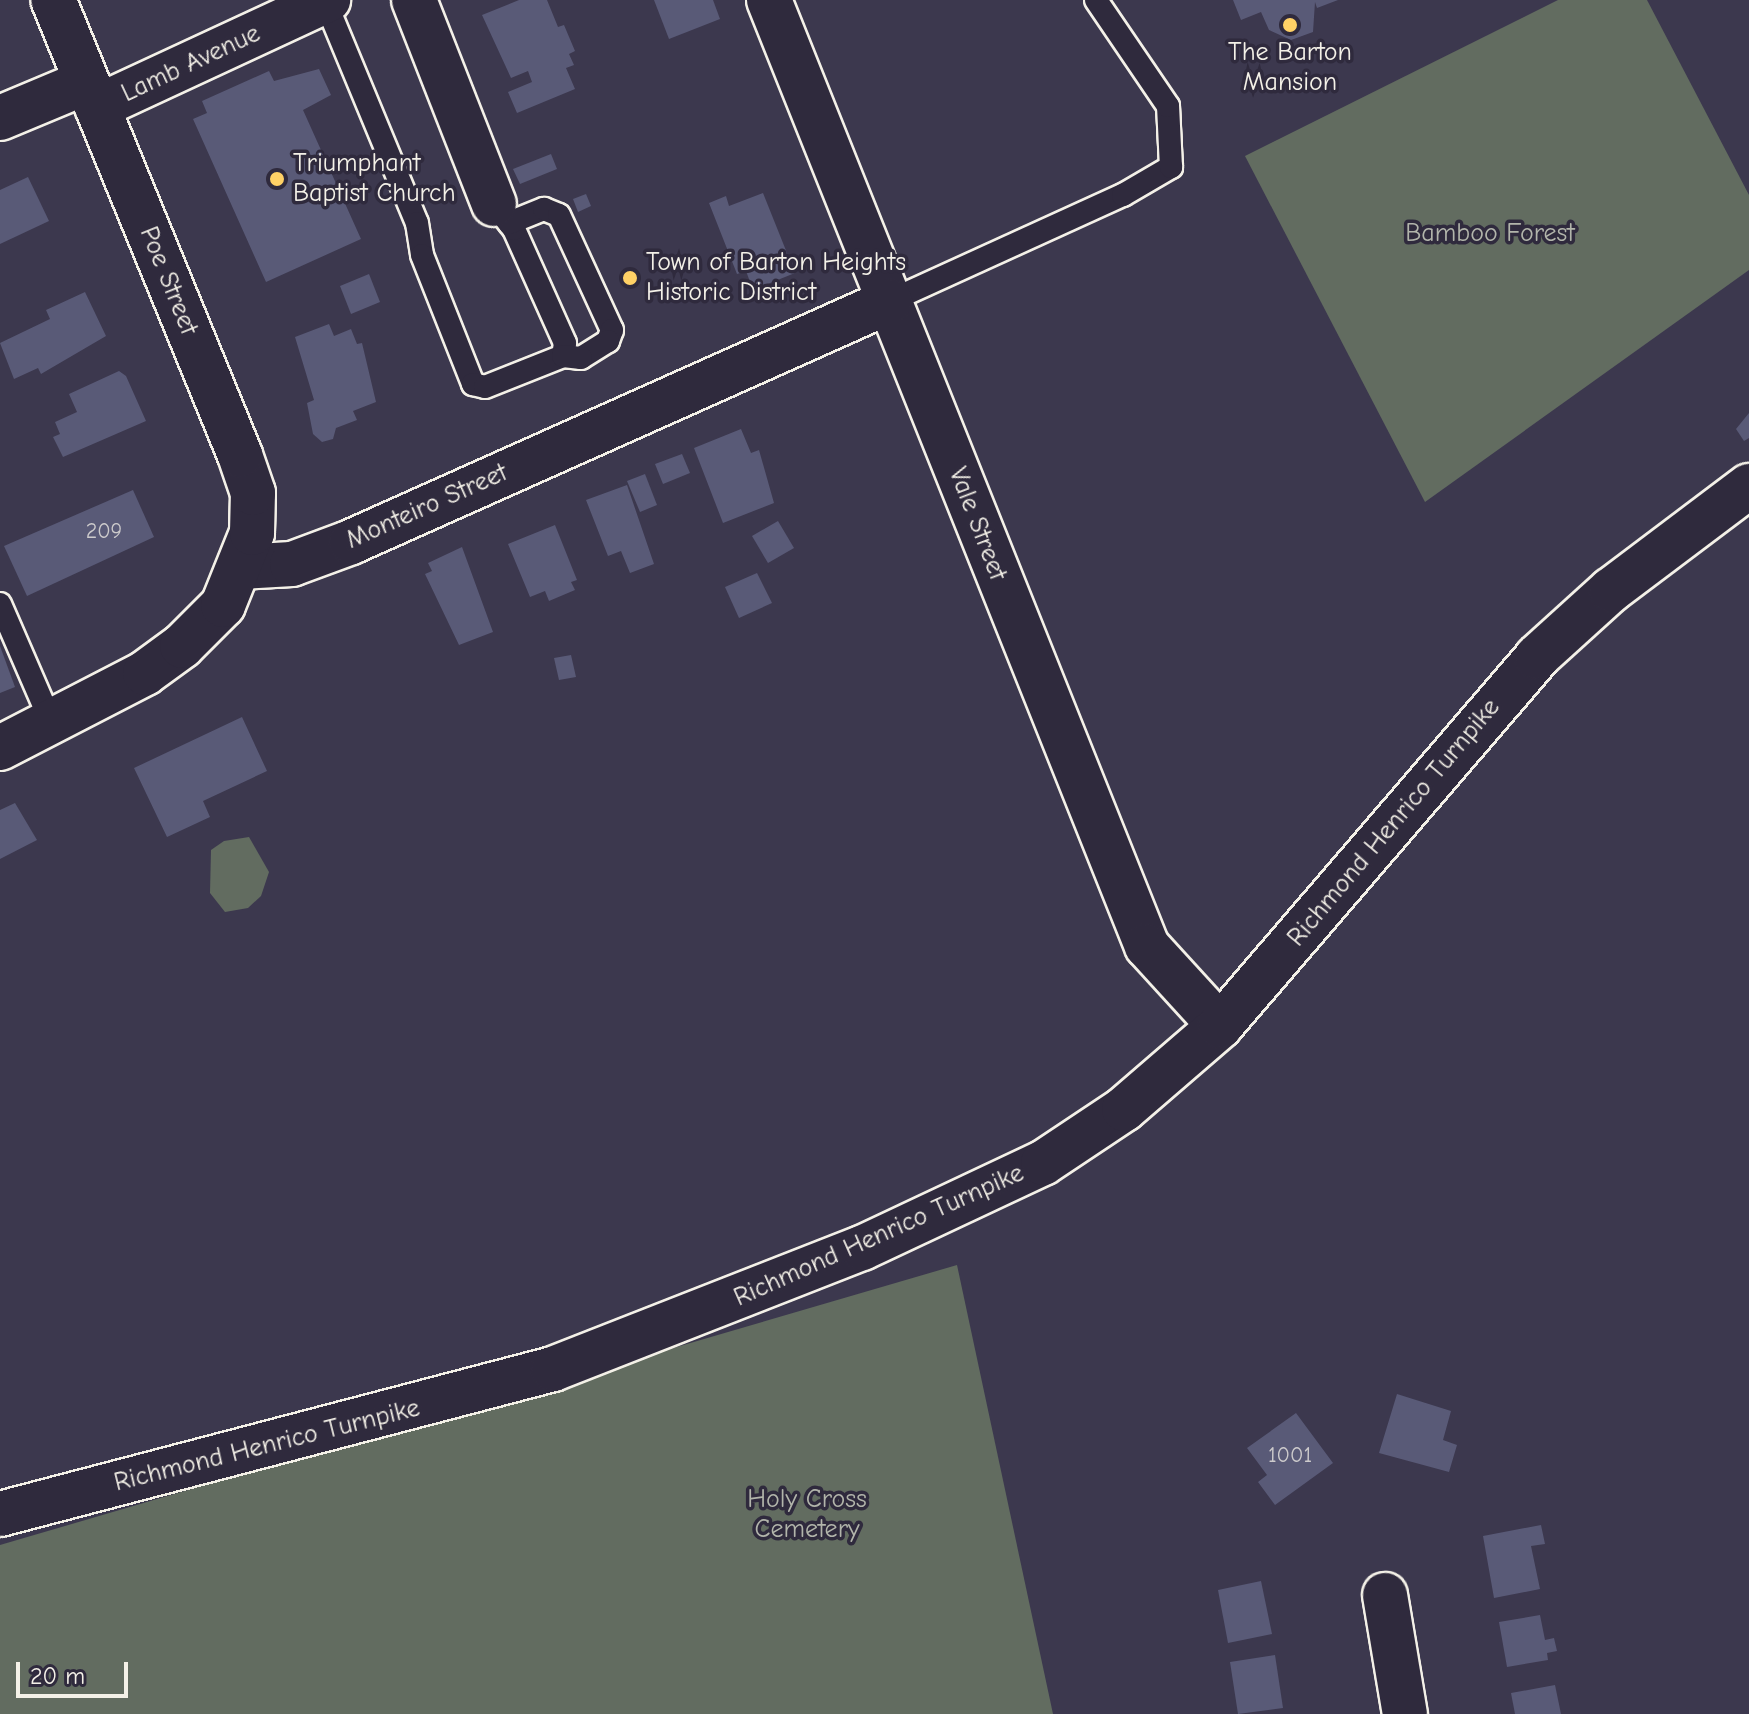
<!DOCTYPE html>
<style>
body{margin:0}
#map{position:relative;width:1749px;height:1714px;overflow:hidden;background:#3c384e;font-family:"Comic Neue",sans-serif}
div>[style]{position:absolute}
.green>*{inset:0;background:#626c60}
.building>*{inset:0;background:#595a77}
.roads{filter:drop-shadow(2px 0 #f4f1e8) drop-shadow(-2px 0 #f4f1e8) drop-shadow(0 2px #f4f1e8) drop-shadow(0 -2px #f4f1e8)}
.service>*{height:22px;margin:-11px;padding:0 11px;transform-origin:11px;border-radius:11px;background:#2f2a3d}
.minor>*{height:44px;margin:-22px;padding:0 22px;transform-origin:22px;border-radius:22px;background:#2f2a3d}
.tertiary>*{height:44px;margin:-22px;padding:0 22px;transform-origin:22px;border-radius:22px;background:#2f2a3d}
.dots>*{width:22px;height:22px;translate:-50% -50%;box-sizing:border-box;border:4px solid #2f2a3d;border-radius:50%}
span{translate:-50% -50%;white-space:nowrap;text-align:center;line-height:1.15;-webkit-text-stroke:7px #2f2a3d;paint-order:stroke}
.number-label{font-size:22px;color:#cdcbcc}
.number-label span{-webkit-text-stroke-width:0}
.poi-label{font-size:26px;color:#f4f1e8}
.left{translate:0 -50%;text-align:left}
.street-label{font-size:26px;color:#f4f1e8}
.park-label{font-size:26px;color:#b2b5ab}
.scale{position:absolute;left:16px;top:1662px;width:112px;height:36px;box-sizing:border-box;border:4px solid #f4f1e8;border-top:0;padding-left:10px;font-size:24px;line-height:28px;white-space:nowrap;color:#f4f1e8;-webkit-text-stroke:6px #2f2a3d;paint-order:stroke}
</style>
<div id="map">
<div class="green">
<div style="clip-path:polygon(1558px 0,1647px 0,1749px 195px,1749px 270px,1425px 502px,1245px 156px)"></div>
<div style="clip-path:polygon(249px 837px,269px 872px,261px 896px,248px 908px,225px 912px,210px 893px,211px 850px,224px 841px)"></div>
<div style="clip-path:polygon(957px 1265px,1053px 1714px,0 1714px,0 1545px)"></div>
</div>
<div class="building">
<div style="clip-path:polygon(519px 0,547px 0,558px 27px,564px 25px,575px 51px,569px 54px,574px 65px,566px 68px,575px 89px,517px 113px,508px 92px,532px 82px,528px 71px,511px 78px,482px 15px)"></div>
<div style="clip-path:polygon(654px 0,713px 0,720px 19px,669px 39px)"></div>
<div style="clip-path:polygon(1233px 0,1338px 0,1317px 8px,1315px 2px,1313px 32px,1291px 40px,1269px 30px,1261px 12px,1241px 20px)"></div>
<div style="clip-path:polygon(319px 69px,331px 95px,303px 110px,361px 239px,266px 282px,193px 119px,207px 113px,202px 101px,269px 71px,274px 81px)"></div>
<div style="clip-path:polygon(551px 154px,557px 169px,520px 184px,513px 169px)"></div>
<div style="clip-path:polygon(28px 177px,49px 221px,0 244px,0 190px)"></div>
<div style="clip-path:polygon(763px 193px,795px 273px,753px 290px,746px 271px,737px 274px,709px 203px,726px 196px,729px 206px)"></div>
<div style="clip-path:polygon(586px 194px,591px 206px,578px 212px,573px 199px)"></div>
<div style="clip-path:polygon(369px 274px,380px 302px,351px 314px,340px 286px)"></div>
<div style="clip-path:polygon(85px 292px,106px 336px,41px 374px,38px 368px,14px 379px,0 343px,50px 319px,46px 310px)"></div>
<div style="clip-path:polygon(329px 324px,334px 336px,351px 329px,357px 344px,362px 343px,376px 402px,353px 411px,357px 420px,336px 428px,333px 439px,322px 442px,313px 434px,307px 403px,314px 400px,295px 337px)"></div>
<div style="clip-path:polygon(119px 371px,126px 376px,146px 421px,63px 457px,53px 437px,60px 434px,55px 422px,77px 412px,69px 394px)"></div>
<div style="clip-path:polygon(1749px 413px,1749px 438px,1744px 441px,1736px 429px)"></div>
<div style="clip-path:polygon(741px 429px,751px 453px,759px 450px,774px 503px,723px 523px,694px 448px)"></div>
<div style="clip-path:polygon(682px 454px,690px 473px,663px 484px,655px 464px)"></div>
<div style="clip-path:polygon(645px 474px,657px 505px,640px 512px,627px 481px)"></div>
<div style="clip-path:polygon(627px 485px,654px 564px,630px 573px,621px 551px,608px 556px,586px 500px)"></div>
<div style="clip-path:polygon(133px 490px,154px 537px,27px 596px,4px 546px)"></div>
<div style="clip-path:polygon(778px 521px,794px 548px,768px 563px,752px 536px)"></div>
<div style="clip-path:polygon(555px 525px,577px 580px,571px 582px,575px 590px,549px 601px,545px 591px,530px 597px,508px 544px)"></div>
<div style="clip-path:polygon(462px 547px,493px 632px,459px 645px,425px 574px,432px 571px,428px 563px)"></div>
<div style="clip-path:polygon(757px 573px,772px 603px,739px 618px,725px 587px)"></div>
<div style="clip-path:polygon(0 646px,15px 687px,0 693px)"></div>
<div style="clip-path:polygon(571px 655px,576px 677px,559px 680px,554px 658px)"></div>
<div style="clip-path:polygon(242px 717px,267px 771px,203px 801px,210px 817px,167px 837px,134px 768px)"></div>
<div style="clip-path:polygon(15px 803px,37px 840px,0 859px,0 810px)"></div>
<div style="clip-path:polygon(1397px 1394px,1451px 1411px,1443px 1440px,1457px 1445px,1449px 1472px,1379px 1453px)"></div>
<div style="clip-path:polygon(1296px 1413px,1333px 1463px,1275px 1505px,1258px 1482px,1267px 1475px,1247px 1448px)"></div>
<div style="clip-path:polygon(1541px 1525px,1545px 1544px,1531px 1546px,1540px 1589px,1494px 1598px,1483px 1536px)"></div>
<div style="clip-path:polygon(1261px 1581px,1272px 1634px,1228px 1643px,1218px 1590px)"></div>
<div style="clip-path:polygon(1540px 1615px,1545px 1640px,1554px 1638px,1557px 1651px,1547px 1653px,1548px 1660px,1507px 1667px,1499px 1622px)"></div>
<div style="clip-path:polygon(1275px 1655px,1283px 1708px,1238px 1714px,1230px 1662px)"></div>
<div style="clip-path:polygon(1555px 1685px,1561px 1714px,1515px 1714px,1511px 1693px)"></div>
</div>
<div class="roads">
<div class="service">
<div style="left:325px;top:1px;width:240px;rotate:67.5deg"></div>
<div style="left:417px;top:223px;width:32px;rotate:81deg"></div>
<div style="left:422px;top:255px;width:139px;rotate:68.4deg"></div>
<div style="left:473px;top:384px;width:12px;rotate:14deg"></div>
<div style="left:485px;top:387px;width:84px;rotate:-21.7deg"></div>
<div style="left:563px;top:356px;width:13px;rotate:-81deg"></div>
<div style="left:565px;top:343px;width:125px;rotate:-114.1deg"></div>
<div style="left:514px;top:229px;width:32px;rotate:-129deg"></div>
<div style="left:509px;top:223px;width:38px;rotate:-22deg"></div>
<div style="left:544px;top:209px;width:16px;rotate:22deg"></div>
<div style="left:559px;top:215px;width:127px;rotate:65.3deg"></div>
<div style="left:612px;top:330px;width:12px;rotate:110deg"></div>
<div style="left:608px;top:341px;width:32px;rotate:148deg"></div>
<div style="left:581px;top:358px;width:18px;rotate:-174deg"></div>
<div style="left:890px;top:301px;width:256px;rotate:-24.5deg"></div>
<div style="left:1123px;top:195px;width:56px;rotate:-30.3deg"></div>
<div style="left:1171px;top:167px;width:61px;rotate:-92.8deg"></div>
<div style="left:1168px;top:106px;width:128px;rotate:-124.2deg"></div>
<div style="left:0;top:604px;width:131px;rotate:66.6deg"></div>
</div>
<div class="minor">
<div style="left:414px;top:0;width:219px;rotate:68.6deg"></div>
<div style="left:769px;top:0;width:1019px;rotate:68.22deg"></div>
<div style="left:1147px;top:946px;width:108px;rotate:47.6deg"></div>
<div style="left:97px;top:107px;width:255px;rotate:-24.9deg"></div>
<div style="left:0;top:118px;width:93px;rotate:-22.7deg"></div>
<div style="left:240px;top:567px;width:52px;rotate:-3.3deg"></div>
<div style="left:292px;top:564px;width:63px;rotate:-20.4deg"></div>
<div style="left:351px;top:542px;width:590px;rotate:-24.09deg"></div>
<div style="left:1385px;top:1595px;width:121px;rotate:80.5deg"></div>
</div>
<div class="tertiary">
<div style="left:0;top:748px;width:163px;rotate:-27.3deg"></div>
<div style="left:145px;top:673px;width:46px;rotate:-36.1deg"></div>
<div style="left:182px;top:646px;width:58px;rotate:-45deg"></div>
<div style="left:223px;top:605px;width:78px;rotate:-68.1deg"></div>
<div style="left:252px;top:533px;width:40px;rotate:-88.6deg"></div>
<div style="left:253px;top:493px;width:40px;rotate:-108.9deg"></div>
<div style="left:240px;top:455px;width:492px;rotate:-112.3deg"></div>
<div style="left:0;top:1514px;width:572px;rotate:-14.69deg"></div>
<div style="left:553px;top:1369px;width:332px;rotate:-21.4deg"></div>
<div style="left:862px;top:1248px;width:200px;rotate:-25.2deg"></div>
<div style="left:1043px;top:1163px;width:97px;rotate:-33.7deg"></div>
<div style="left:1124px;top:1109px;width:127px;rotate:-40.8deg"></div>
<div style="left:1220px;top:1026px;width:486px;rotate:-49.3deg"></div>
<div style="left:1537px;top:657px;width:100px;rotate:-42.2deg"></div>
<div style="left:1611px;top:590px;width:173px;rotate:-37deg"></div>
</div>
</div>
<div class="dots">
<div style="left:1290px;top:25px;background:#ffd166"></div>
<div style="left:277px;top:179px;background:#ffd166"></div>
<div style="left:630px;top:278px;background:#ffd166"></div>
</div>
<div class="number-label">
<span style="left:104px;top:532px">209</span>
<span style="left:1290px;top:1456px">1001</span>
</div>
<div class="poi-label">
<span style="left:1290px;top:68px">The Barton<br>Mansion</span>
<span class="left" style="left:293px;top:179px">Triumphant<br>Baptist Church</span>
<span class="left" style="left:646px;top:278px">Town of Barton Heights<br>Historic District</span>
</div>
<div class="street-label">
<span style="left:191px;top:64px;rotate:-25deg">Lamb Avenue</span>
<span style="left:168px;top:281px;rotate:68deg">Poe Street</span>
<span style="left:427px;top:507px;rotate:-24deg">Monteiro Street</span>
<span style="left:977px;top:524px;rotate:69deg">Vale Street</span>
<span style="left:1394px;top:823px;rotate:-50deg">Richmond Henrico Turnpike</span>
<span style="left:879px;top:1236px;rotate:-24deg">Richmond Henrico Turnpike</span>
<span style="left:267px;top:1446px;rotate:-14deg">Richmond Henrico Turnpike</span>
</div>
<div class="park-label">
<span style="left:1490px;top:234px">Bamboo Forest</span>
<span style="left:807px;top:1515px">Holy Cross<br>Cemetery</span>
</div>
<div class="scale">20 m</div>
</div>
